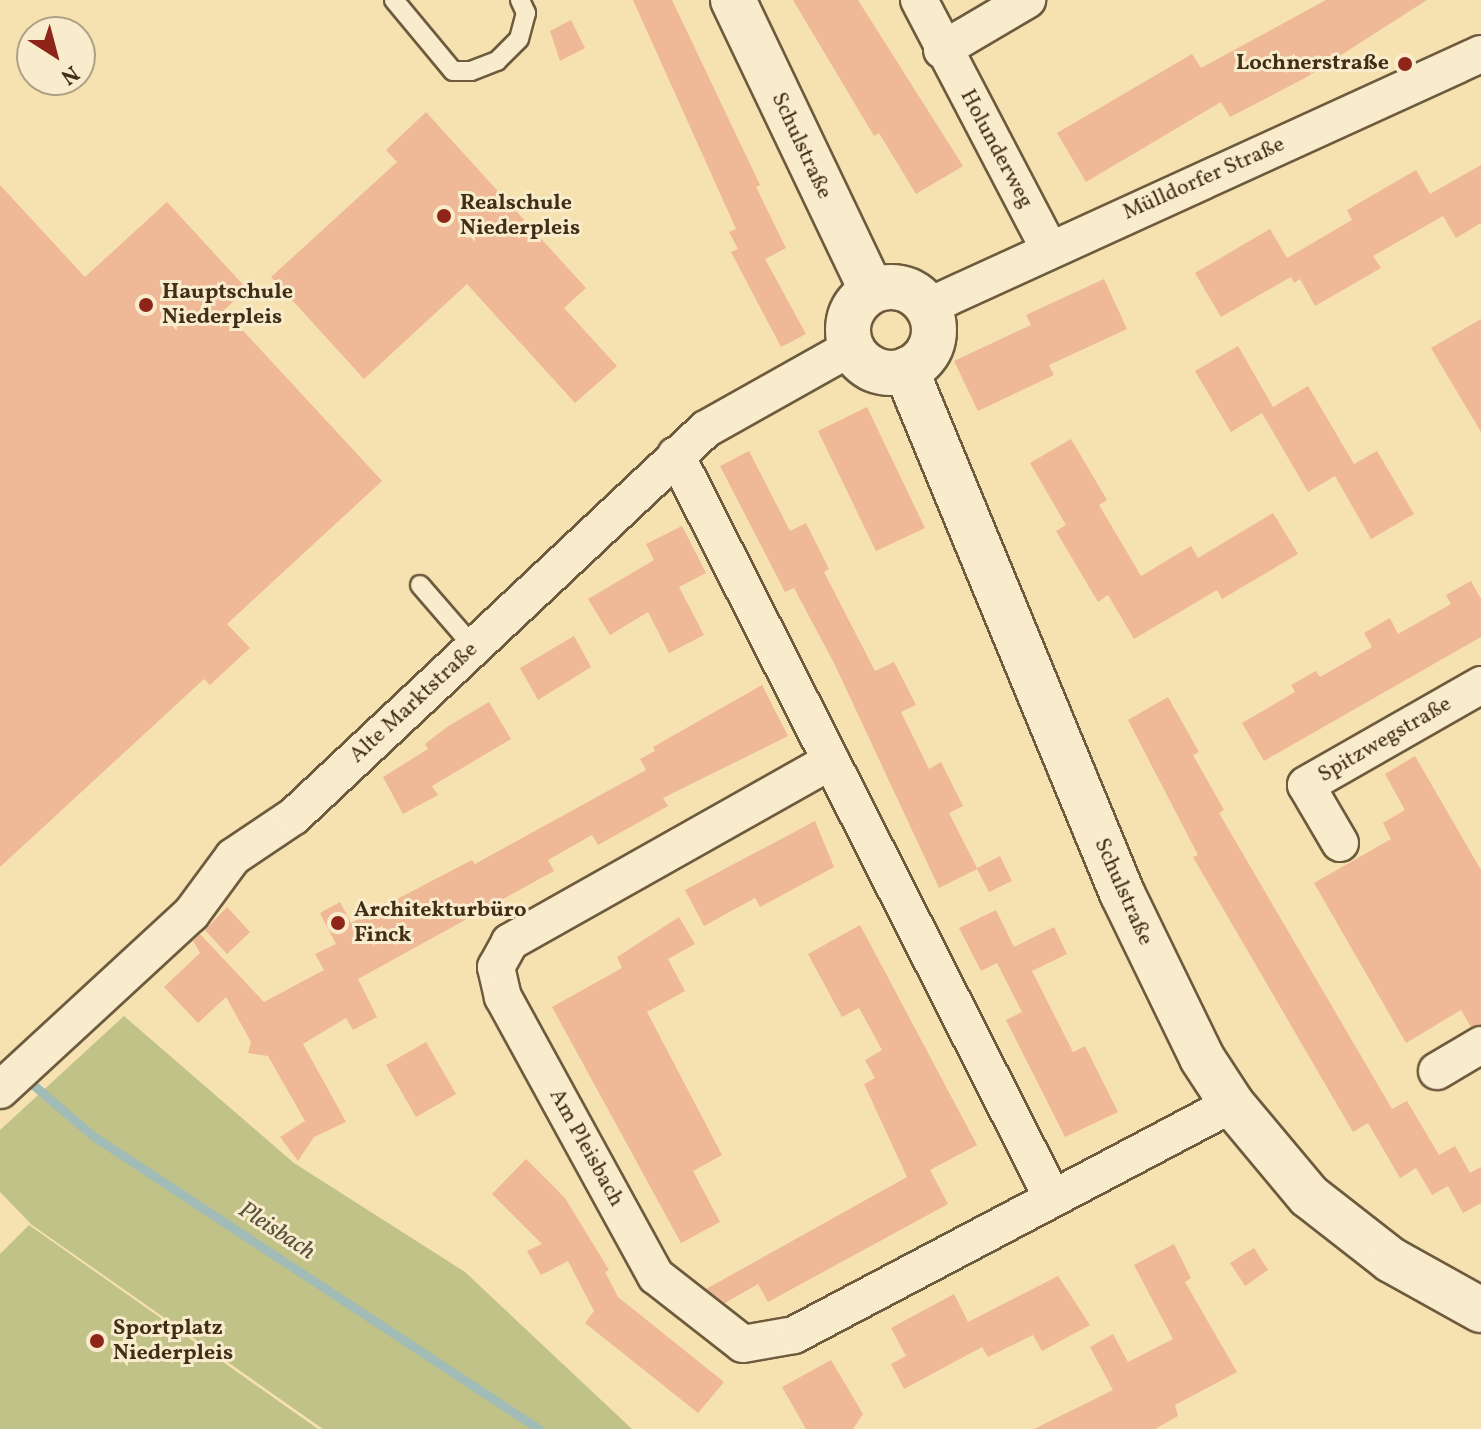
<!DOCTYPE html>
<meta charset="utf-8">
<style>
body{margin:0}
#map{position:relative;width:1481px;height:1429px;overflow:hidden;background:#f6e2b1;font-family:Vollkorn,serif}
div>[style]{position:absolute}
.green>*{inset:0;background:#c1c288}
.stream>*{height:9px;margin:-4.5px;padding:0 4.5px;transform-origin:4.5px;border-radius:4.5px;background:#a1bbb7}
.building>*{inset:0;background:#efb896}
.roads{filter:drop-shadow(2px 0 #6e5b3e) drop-shadow(-2px 0 #6e5b3e) drop-shadow(0 2px #6e5b3e) drop-shadow(0 -2px #6e5b3e)}
.lane>*{height:18px;margin:-9px;padding:0 9px;transform-origin:9px;border-radius:9px;background:#f9eccc}
.street>*{height:36px;margin:-18px;padding:0 18px;transform-origin:18px;border-radius:18px;background:#f9eccc}
.secondary>*{height:44px;margin:-22px;padding:0 22px;transform-origin:22px;border-radius:22px;background:#f9eccc}
.secondary>.ring{margin:-22px;padding:0;box-sizing:content-box;background:none;border:44px solid #f9eccc;border-radius:50%}
.dots>*{width:22px;height:22px;translate:-50% -50%;box-sizing:border-box;border:4px solid #f9eccc;border-radius:50%}
span{translate:-50% -50%;white-space:nowrap;text-align:center;line-height:1.15;-webkit-text-stroke:6px #f9eccc;paint-order:stroke}
.poi-label{font-size:22px;color:#412e17;font-weight:700}
.right{translate:-100% -50%;text-align:right}
.left{translate:0 -50%;text-align:left}
.street-label{font-size:22px;color:#412e17}
.water-label{font-size:24px;color:#59513f;font-style:italic}
.north{position:absolute;left:16px;top:16px;width:80px;height:80px;box-sizing:border-box;background:#f9eccc;border:2px solid #afa084;border-radius:50%;rotate:144deg;font-size:22px;font-weight:700;line-height:32px;text-align:center;color:#412e17}
.north::after{content:'';display:block;margin:auto;width:28px;height:36px;background:#8f2418;clip-path:polygon(50% 0,100% 100%,50% 72%,0 100%)}
</style>
<div id="map">
<div class="green">
<div style="clip-path:polygon(124px 1016px,294px 1163px,465px 1272px,632px 1429px,323px 1429px,32px 1225px,0 1192px,0 1130px)"></div>
<div style="clip-path:polygon(29px 1225px,318px 1429px,0 1429px,0 1254px)"></div>
</div>
<div class="stream">
<div style="left:24px;top:1077px;width:91px;rotate:40.5deg"></div>
<div style="left:93px;top:1136px;width:534px;rotate:33.3deg"></div>
</div>
<div class="building">
<div style="clip-path:polygon(633px 0,672px 0,760px 185px,756px 187px,786px 248px,765px 259px,806px 334px,781px 347px,731px 252px,738px 249px,729px 232px,736px 229px)"></div>
<div style="clip-path:polygon(793px 0,858px 0,963px 166px,916px 194px,879px 133px,874px 136px)"></div>
<div style="clip-path:polygon(1326px 0,1427px 0,1305px 78px,1230px 117px,1221px 102px,1086px 182px,1057px 133px,1192px 54px,1201px 68px)"></div>
<div style="clip-path:polygon(571px 20px,585px 48px,560px 61px,550px 31px)"></div>
<div style="clip-path:polygon(426px 112px,586px 288px,564px 308px,617px 366px,575px 403px,467px 284px,364px 379px,271px 277px,397px 162px,386px 150px)"></div>
<div style="clip-path:polygon(1481px 165px,1481px 223px,1456px 238px,1443px 216px,1373px 256px,1381px 268px,1315px 306px,1300px 279px,1294px 283px,1291px 277px,1221px 317px,1195px 273px,1270px 229px,1287px 258px,1352px 220px,1347px 210px,1416px 170px,1430px 194px)"></div>
<div style="clip-path:polygon(0 185px,85px 277px,167px 202px,247px 289px,224px 310px,382px 481px,227px 624px,250px 648px,210px 685px,204px 679px,0 867px)"></div>
<div style="clip-path:polygon(1104px 279px,1127px 329px,1049px 365px,1054px 375px,978px 411px,954px 361px,1031px 325px,1026px 315px)"></div>
<div style="clip-path:polygon(1481px 319px,1481px 432px,1431px 348px)"></div>
<div style="clip-path:polygon(1238px 346px,1273px 407px,1308px 386px,1354px 464px,1377px 451px,1414px 514px,1371px 539px,1335px 476px,1308px 492px,1262px 413px,1231px 432px,1195px 371px)"></div>
<div style="clip-path:polygon(867px 407px,925px 528px,876px 551px,818px 431px)"></div>
<div style="clip-path:polygon(1071px 439px,1107px 500px,1099px 505px,1141px 576px,1191px 546px,1198px 558px,1273px 513px,1298px 554px,1222px 599px,1217px 590px,1134px 639px,1108px 595px,1098px 602px,1056px 531px,1066px 525px,1030px 463px)"></div>
<div style="clip-path:polygon(749px 451px,790px 531px,806px 523px,829px 569px,824px 572px,875px 671px,894px 662px,916px 705px,901px 712px,929px 769px,941px 762px,963px 806px,949px 813px,977px 868px,1000px 856px,1012px 881px,989px 892px,977px 869px,939px 888px,834px 663px,794px 588px,785px 592px,720px 466px)"></div>
<div style="clip-path:polygon(682px 526px,706px 573px,679px 587px,704px 635px,669px 653px,648px 612px,610px 635px,588px 599px,654px 560px,646px 544px)"></div>
<div style="clip-path:polygon(1471px 581px,1481px 599px,1481px 637px,1264px 761px,1242px 723px,1295px 692px,1291px 685px,1316px 671px,1320px 677px,1372px 647px,1364px 633px,1390px 618px,1398px 634px,1451px 604px,1446px 595px)"></div>
<div style="clip-path:polygon(574px 636px,591px 667px,538px 700px,520px 668px)"></div>
<div style="clip-path:polygon(762px 685px,788px 736px,663px 798px,668px 806px,598px 845px,592px 835px,548px 860px,554px 871px,358px 979px,377px 1017px,353px 1030px,346px 1018px,303px 1044px,346px 1122px,314px 1137px,298px 1161px,280px 1137px,305px 1121px,268px 1056px,248px 1053px,251px 1042px,226px 997px,198px 1023px,164px 987px,200px 953px,193px 941px,200px 934px,264px 1002px,324px 970px,315px 954px,336px 944px,320px 913px,340px 902px,351px 923px,472px 860px,475px 864px,646px 770px,640px 759px,655px 751px,653px 747px)"></div>
<div style="clip-path:polygon(1168px 697px,1199px 752px,1193px 755px,1224px 810px,1219px 813px,1392px 1109px,1407px 1101px,1439px 1155px,1455px 1146px,1470px 1173px,1481px 1167px,1481px 1203px,1463px 1213px,1448px 1186px,1432px 1195px,1416px 1168px,1400px 1178px,1368px 1123px,1353px 1132px,1193px 857px,1198px 855px,1128px 720px)"></div>
<div style="clip-path:polygon(489px 702px,511px 739px,432px 786px,438px 795px,403px 814px,383px 777px,428px 749px,425px 744px,447px 727px)"></div>
<div style="clip-path:polygon(1415px 756px,1481px 870px,1481px 1024px,1471px 1027px,1461px 1010px,1406px 1043px,1314px 883px,1391px 839px,1383px 823px,1405px 810px,1385px 774px)"></div>
<div style="clip-path:polygon(815px 821px,834px 867px,760px 907px,755px 898px,704px 926px,685px 890px)"></div>
<div style="clip-path:polygon(227px 907px,250px 932px,227px 954px,205px 930px)"></div>
<div style="clip-path:polygon(996px 910px,1014px 947px,1054px 927px,1067px 954px,1032px 971px,1073px 1052px,1085px 1046px,1118px 1112px,1065px 1137px,1006px 1020px,1022px 1012px,997px 963px,981px 971px,959px 928px)"></div>
<div style="clip-path:polygon(679px 917px,695px 944px,668px 959px,685px 991px,647px 1012px,722px 1155px,693px 1171px,720px 1222px,681px 1243px,552px 1007px,622px 968px,617px 957px)"></div>
<div style="clip-path:polygon(860px 925px,977px 1145px,930px 1170px,948px 1204px,768px 1302px,758px 1284px,725px 1303px,706px 1289px,907px 1177px,864px 1084px,875px 1078px,865px 1060px,882px 1050px,859px 1008px,842px 1017px,808px 954px)"></div>
<div style="clip-path:polygon(426px 1042px,456px 1094px,416px 1117px,386px 1065px)"></div>
<div style="clip-path:polygon(526px 1159px,565px 1198px,609px 1270px,605px 1272px,618px 1297px,724px 1382px,698px 1413px,585px 1323px,594px 1311px,568px 1261px,541px 1275px,527px 1251px,542px 1244px,492px 1194px)"></div>
<div style="clip-path:polygon(1174px 1244px,1191px 1278px,1185px 1282px,1237px 1372px,1175px 1405px,1178px 1416px,1155px 1429px,1034px 1429px,1113px 1390px,1090px 1347px,1113px 1334px,1128px 1362px,1173px 1339px,1134px 1265px)"></div>
<div style="clip-path:polygon(1254px 1248px,1268px 1270px,1245px 1286px,1230px 1263px)"></div>
<div style="clip-path:polygon(1058px 1276px,1090px 1325px,1042px 1351px,1033px 1335px,988px 1357px,982px 1347px,904px 1389px,891px 1364px,906px 1356px,891px 1328px,954px 1294px,968px 1322px)"></div>
<div style="clip-path:polygon(831px 1360px,863px 1414px,853px 1429px,806px 1429px,782px 1387px)"></div>
</div>
<div class="roads">
<div class="lane">
<div style="left:394px;top:0;width:92px;rotate:50.3deg"></div>
<div style="left:453px;top:71px;width:18px"></div>
<div style="left:471px;top:71px;width:28px;rotate:-21deg"></div>
<div style="left:497px;top:61px;width:31px;rotate:-45deg"></div>
<div style="left:519px;top:39px;width:27px;rotate:-75deg"></div>
<div style="left:526px;top:13px;width:14px;rotate:-115deg"></div>
<div style="left:420px;top:585px;width:79px;rotate:49.1deg"></div>
</div>
<div class="street">
<div style="left:919px;top:0;width:281px;rotate:62.4deg"></div>
<div style="left:942px;top:50px;width:99px;rotate:-30.5deg"></div>
<div style="left:927px;top:307px;width:609px;rotate:-24.55deg"></div>
<div style="left:676px;top:455px;width:832px;rotate:63.13deg"></div>
<div style="left:831px;top:761px;width:369px;rotate:150.6deg"></div>
<div style="left:510px;top:942px;width:29px;rotate:119deg"></div>
<div style="left:496px;top:967px;width:31px;rotate:77deg"></div>
<div style="left:503px;top:997px;width:318px;rotate:61.3deg"></div>
<div style="left:656px;top:1276px;width:110px;rotate:38deg"></div>
<div style="left:743px;top:1344px;width:52px;rotate:-10deg"></div>
<div style="left:794px;top:1335px;width:495px;rotate:-27.8deg"></div>
<div style="left:1340px;top:843px;width:67px;rotate:-120.4deg"></div>
<div style="left:1306px;top:785px;width:202px;rotate:-29.7deg"></div>
<div style="left:1437px;top:1071px;width:51px;rotate:-30.6deg"></div>
<div style="left:0;top:1090px;width:260px;rotate:-42.7deg"></div>
<div style="left:191px;top:914px;width:71px;rotate:-53.6deg"></div>
<div style="left:233px;top:857px;width:73px;rotate:-33.9deg"></div>
<div style="left:294px;top:816px;width:565px;rotate:-43.21deg"></div>
<div style="left:706px;top:429px;width:167px;rotate:-29.3deg"></div>
</div>
<div class="secondary">
<div style="left:733px;top:0;width:322px;rotate:64.5deg"></div>
<div class="ring" style="left:848px;top:287px;width:42px;height:42px"></div>
<div style="left:906px;top:370px;width:566px;rotate:67.56deg"></div>
<div style="left:1122px;top:893px;width:183px;rotate:64.1deg"></div>
<div style="left:1202px;top:1058px;width:55px;rotate:56.9deg"></div>
<div style="left:1232px;top:1104px;width:120px;rotate:50.1deg"></div>
<div style="left:1309px;top:1196px;width:104px;rotate:38deg"></div>
<div style="left:1391px;top:1260px;width:103px;rotate:29.1deg"></div>
</div>
</div>
<div class="dots">
<div style="left:1405px;top:64px;background:#8f2418"></div>
<div style="left:444px;top:216px;background:#8f2418"></div>
<div style="left:146px;top:305px;background:#8f2418"></div>
<div style="left:338px;top:923px;background:#8f2418"></div>
<div style="left:97px;top:1341px;background:#8f2418"></div>
</div>
<div class="poi-label">
<span class="right" style="left:1389px;top:64px">Lochnerstraße</span>
<span class="left" style="left:460px;top:216px">Realschule<br>Niederpleis</span>
<span class="left" style="left:162px;top:305px">Hauptschule<br>Niederpleis</span>
<span class="left" style="left:354px;top:923px">Architekturbüro<br>Finck</span>
<span class="left" style="left:113px;top:1341px">Sportplatz<br>Niederpleis</span>
</div>
<div class="street-label">
<span style="left:801px;top:146px;rotate:65deg">Schulstraße</span>
<span style="left:996px;top:149px;rotate:62deg">Holunderweg</span>
<span style="left:1204px;top:179px;rotate:-24deg">Mülldorfer Straße</span>
<span style="left:414px;top:703px;rotate:-43deg">Alte Marktstraße</span>
<span style="left:1385px;top:740px;rotate:-30deg">Spitzwegstraße</span>
<span style="left:1123px;top:892px;rotate:66deg">Schulstraße</span>
<span style="left:586px;top:1148px;rotate:61deg">Am Pleisbach</span>
</div>
<div class="water-label">
<span style="left:276px;top:1232px;rotate:33deg">Pleisbach</span>
</div>
<div class="north">N</div>
</div>
